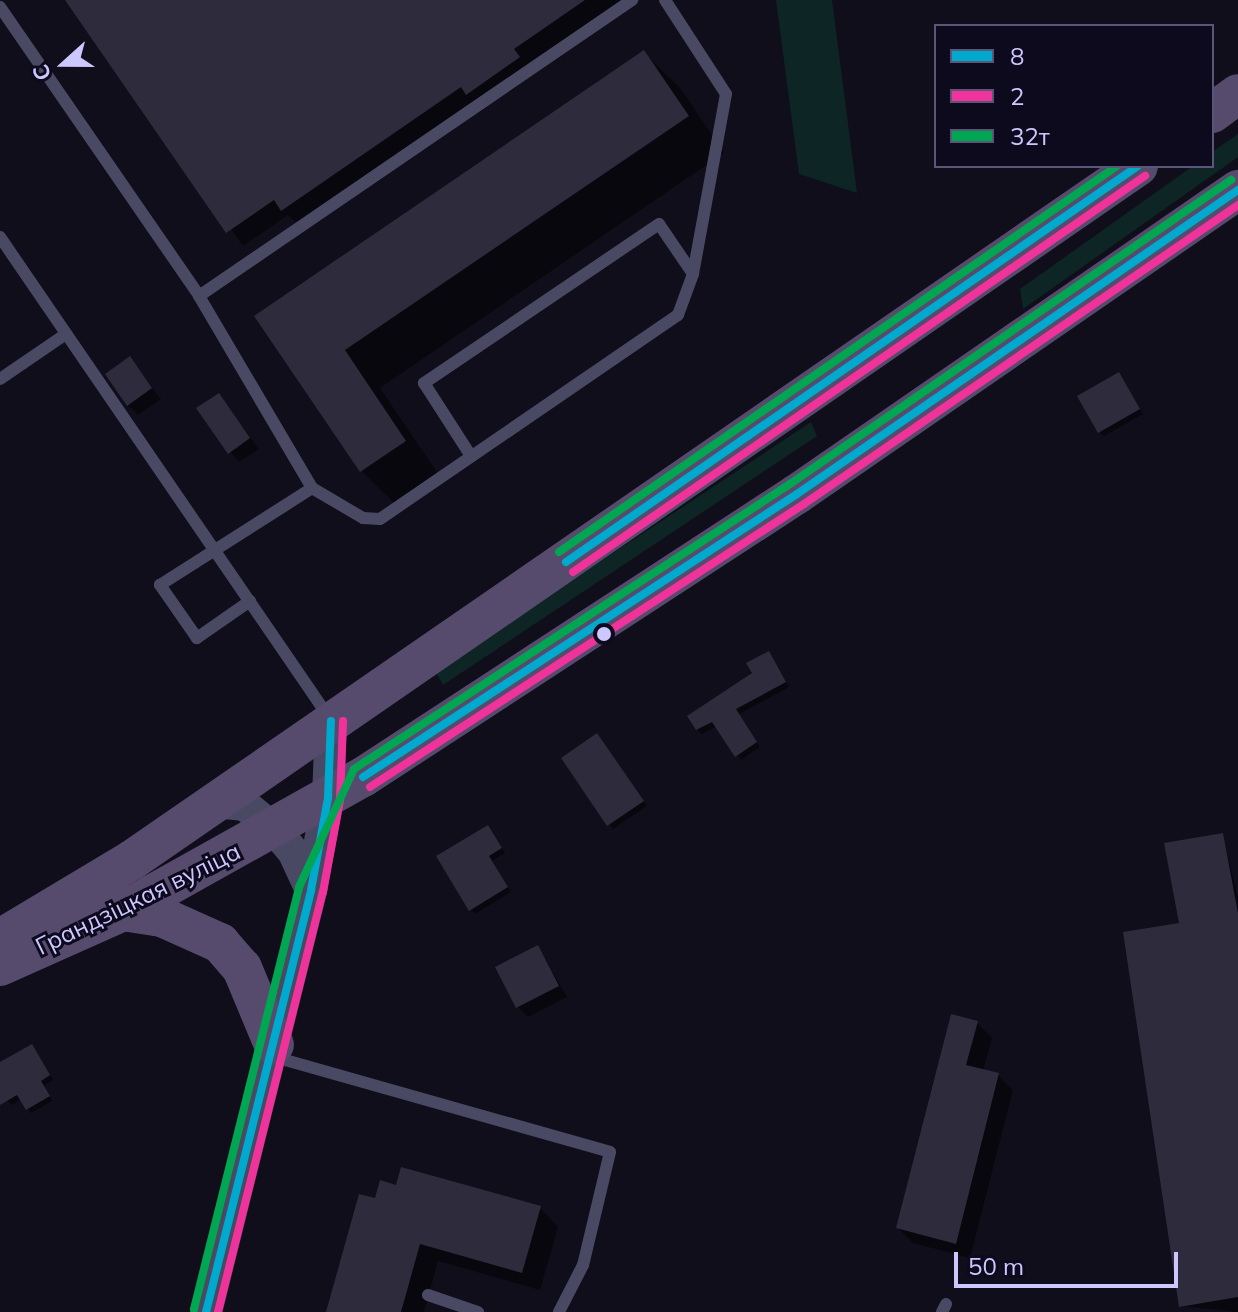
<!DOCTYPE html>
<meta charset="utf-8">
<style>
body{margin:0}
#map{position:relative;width:1238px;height:1312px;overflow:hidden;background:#100e1a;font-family:Mulish,sans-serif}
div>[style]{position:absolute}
.green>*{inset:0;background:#0d2525}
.shadow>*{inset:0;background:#0007}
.building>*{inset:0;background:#2e2b3d}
.service>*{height:12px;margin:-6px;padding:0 6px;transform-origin:6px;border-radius:6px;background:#4a4963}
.tertiary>*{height:32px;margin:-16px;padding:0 16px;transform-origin:16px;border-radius:16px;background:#4a4963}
.primary>*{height:40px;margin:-20px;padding:0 20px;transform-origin:20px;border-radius:20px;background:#574b6d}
.bus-1>*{height:8px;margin:-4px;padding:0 4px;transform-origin:4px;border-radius:4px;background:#00a9ce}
.bus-2>*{height:8px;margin:-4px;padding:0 4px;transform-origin:4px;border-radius:4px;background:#ef339a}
.bus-3>*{height:8px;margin:-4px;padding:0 4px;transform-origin:4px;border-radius:4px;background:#00a651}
.dots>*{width:22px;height:22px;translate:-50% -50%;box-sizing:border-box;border:4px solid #0d0a1e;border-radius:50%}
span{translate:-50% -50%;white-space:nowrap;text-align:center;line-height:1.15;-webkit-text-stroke:6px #0d0a1e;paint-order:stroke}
.street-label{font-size:24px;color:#cdc7ff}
.legend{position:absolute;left:934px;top:24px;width:280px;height:144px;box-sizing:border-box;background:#0d0a1e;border:2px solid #5a5678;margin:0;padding:10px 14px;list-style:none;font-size:24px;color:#cdc7ff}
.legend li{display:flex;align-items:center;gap:16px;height:40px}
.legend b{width:40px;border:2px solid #5a5678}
.north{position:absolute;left:24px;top:24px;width:80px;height:80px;-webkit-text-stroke:6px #0d0a1e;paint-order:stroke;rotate:249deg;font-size:22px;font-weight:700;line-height:32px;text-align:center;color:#cdc7ff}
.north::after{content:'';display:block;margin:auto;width:28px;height:36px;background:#cdc7ff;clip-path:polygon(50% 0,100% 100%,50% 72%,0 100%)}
.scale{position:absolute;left:954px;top:1252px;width:224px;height:36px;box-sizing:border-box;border:4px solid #cdc7ff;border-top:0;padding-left:10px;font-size:24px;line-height:28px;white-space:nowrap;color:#cdc7ff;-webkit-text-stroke:6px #0d0a1e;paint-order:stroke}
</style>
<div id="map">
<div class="green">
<div style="clip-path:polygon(776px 0,832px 0,857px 193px,799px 174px)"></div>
<div style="clip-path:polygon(1238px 134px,1238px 157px,1023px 309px,1020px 289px,1193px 166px,1212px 166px,1212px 152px)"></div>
<div style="clip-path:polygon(811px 422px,817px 436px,443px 685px,435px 671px)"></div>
</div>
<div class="shadow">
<div style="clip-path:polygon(68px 0,621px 0,298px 225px,288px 215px,243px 246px)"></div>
<div style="clip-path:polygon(644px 53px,681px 89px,724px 153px,380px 388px,441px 478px,398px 507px,362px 471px,256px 317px)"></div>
<div style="clip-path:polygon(130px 359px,161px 399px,138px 415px,128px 405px)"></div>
<div style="clip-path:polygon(1119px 375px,1143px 414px,1104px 436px,1099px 432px)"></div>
<div style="clip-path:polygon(218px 395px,259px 449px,239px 462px,230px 452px)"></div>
<div style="clip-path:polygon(769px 653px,789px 687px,739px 714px,760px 747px,741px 760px,717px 726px,702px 734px,697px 729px)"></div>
<div style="clip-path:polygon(601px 740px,647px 806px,613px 829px,564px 759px)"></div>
<div style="clip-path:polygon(492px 832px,505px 853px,492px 861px,511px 892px,475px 914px,471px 910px)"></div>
<div style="clip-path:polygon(1223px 835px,1238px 899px,1238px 1312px,1181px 1306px,1181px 925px)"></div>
<div style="clip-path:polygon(538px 947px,567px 997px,528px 1017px,518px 1007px)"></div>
<div style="clip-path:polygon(977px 1023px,992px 1038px,983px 1071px,998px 1075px,1013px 1090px,970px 1258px,913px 1243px,898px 1228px)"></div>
<div style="clip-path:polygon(32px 1046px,53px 1080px,43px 1086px,52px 1101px,31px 1113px,21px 1099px,12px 1105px,7px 1100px,0 1088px,0 1065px)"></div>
<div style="clip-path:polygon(377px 1201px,540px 1208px,558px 1227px,540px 1290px,438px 1261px,424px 1312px,330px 1312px)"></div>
</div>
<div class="building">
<div style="clip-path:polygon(65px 0,585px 0,514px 49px,520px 57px,466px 95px,461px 87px,281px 211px,274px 200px,226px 233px)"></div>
<div style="clip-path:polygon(644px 50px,689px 116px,345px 350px,406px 441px,360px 472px,254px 316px)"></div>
<div style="clip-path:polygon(130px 356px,152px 388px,127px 406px,105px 374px)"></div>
<div style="clip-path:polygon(1119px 372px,1140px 409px,1098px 433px,1077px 396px)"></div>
<div style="clip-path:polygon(219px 393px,250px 438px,228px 454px,196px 408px)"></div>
<div style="clip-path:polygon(769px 651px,786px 682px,736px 709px,757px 742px,735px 757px,712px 722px,696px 730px,687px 716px,752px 673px,746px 663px)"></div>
<div style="clip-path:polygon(597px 733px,644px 801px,607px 826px,561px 758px)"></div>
<div style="clip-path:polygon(488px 825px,502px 848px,489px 856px,508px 887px,469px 911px,436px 856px)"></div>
<div style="clip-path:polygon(1223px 833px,1238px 913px,1238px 1297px,1179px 1307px,1123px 932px,1179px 923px,1164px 843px)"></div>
<div style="clip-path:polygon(538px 945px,559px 986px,516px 1008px,495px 967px)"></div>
<div style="clip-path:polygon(951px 1014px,978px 1021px,966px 1065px,999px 1073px,956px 1244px,896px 1228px)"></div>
<div style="clip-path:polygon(32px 1044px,50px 1075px,41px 1081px,50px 1096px,26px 1110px,17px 1095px,0 1105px,0 1062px)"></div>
<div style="clip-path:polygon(401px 1167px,541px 1206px,522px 1273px,420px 1244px,401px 1312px,326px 1312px,359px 1194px,375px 1198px,380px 1180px,396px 1185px)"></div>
</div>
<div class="service">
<div style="left:665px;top:0;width:112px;rotate:57deg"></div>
<div style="left:726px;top:94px;width:183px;rotate:100.4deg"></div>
<div style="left:0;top:7px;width:351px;rotate:55.4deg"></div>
<div style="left:199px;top:296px;width:223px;rotate:59.5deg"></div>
<div style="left:0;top:237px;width:584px;rotate:55.6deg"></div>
<div style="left:199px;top:296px;width:525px;rotate:-34.36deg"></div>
<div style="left:0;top:379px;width:80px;rotate:-34.3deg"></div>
<div style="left:250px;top:601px;width:65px;rotate:145.1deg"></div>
<div style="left:197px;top:638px;width:65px;rotate:-124.9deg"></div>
<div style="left:160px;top:585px;width:180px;rotate:-32.5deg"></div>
<div style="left:312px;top:488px;width:59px;rotate:30.5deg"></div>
<div style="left:363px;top:518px;width:17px;rotate:3deg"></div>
<div style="left:380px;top:519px;width:361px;rotate:-34.4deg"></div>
<div style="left:678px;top:315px;width:44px;rotate:-69.9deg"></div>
<div style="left:693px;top:274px;width:60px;rotate:-124.2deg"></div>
<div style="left:659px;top:224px;width:284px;rotate:145.9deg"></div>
<div style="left:424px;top:383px;width:87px;rotate:57.2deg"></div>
<div style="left:271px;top:1056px;width:352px;rotate:15.8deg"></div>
<div style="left:610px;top:1152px;width:116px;rotate:103.4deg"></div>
<div style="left:583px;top:1265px;width:53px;rotate:117.1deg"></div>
<div style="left:428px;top:1295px;width:53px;rotate:18.8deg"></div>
<div style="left:942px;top:1312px;width:9px;rotate:-63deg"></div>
</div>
<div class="tertiary">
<div style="left:215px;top:802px;width:30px;rotate:6deg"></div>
<div style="left:245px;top:805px;width:39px;rotate:40deg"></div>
<div style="left:275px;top:830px;width:30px;rotate:50deg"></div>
<div style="left:294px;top:853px;width:41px;rotate:65.3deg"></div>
<div style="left:206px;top:1312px;width:435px;rotate:-76deg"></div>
<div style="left:311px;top:890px;width:94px;rotate:-79.5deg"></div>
<div style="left:328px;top:798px;width:77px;rotate:-87.8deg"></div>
</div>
<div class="primary">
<div style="left:1212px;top:113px;width:32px;rotate:-36deg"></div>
<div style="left:123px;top:911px;width:39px;rotate:9deg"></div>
<div style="left:162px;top:917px;width:64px;rotate:24.1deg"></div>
<div style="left:220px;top:943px;width:33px;rotate:49deg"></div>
<div style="left:242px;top:968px;width:83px;rotate:67.4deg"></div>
<div style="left:0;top:939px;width:154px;rotate:-30.9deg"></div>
<div style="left:132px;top:860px;width:1222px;rotate:-34.6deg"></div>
<div style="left:0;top:966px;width:135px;rotate:-24.1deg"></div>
<div style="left:123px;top:911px;width:275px;rotate:-29.2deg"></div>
<div style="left:363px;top:777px;width:518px;rotate:-33.11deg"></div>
<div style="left:797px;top:494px;width:536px;rotate:-34.58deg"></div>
</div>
<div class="bus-1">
<div style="left:566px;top:562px;width:696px;rotate:-34.7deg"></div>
<div style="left:363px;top:777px;width:518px;rotate:-33.11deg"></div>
<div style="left:797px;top:494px;width:536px;rotate:-34.58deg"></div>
<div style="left:206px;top:1312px;width:435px;rotate:-76deg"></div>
<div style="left:311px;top:890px;width:94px;rotate:-79.5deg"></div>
<div style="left:328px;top:798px;width:77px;rotate:-87.8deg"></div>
</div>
<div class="bus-2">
<div style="left:573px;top:572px;width:696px;rotate:-34.7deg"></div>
<div style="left:370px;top:787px;width:518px;rotate:-33.11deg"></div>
<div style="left:804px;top:504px;width:527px;rotate:-34.56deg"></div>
<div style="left:218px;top:1312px;width:433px;rotate:-76deg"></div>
<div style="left:323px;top:892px;width:94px;rotate:-79.5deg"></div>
<div style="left:340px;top:800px;width:79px;rotate:-87.8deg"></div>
</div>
<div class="bus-3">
<div style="left:559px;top:552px;width:678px;rotate:-34.67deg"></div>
<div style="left:194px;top:1309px;width:435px;rotate:-76deg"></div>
<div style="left:299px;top:887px;width:130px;rotate:-65deg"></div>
<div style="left:354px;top:769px;width:521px;rotate:-33.17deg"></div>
<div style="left:790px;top:484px;width:536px;rotate:-34.58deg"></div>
</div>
<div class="dots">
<div style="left:604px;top:634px;background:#cdc7ff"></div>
</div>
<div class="street-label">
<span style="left:138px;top:899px;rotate:-26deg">Грандзіцкая вуліца</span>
</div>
<ul class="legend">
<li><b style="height:10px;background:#00a9ce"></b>8</li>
<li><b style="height:10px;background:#ef339a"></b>2</li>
<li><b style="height:10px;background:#00a651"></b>32т</li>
</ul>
<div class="north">С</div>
<div class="scale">50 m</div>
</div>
